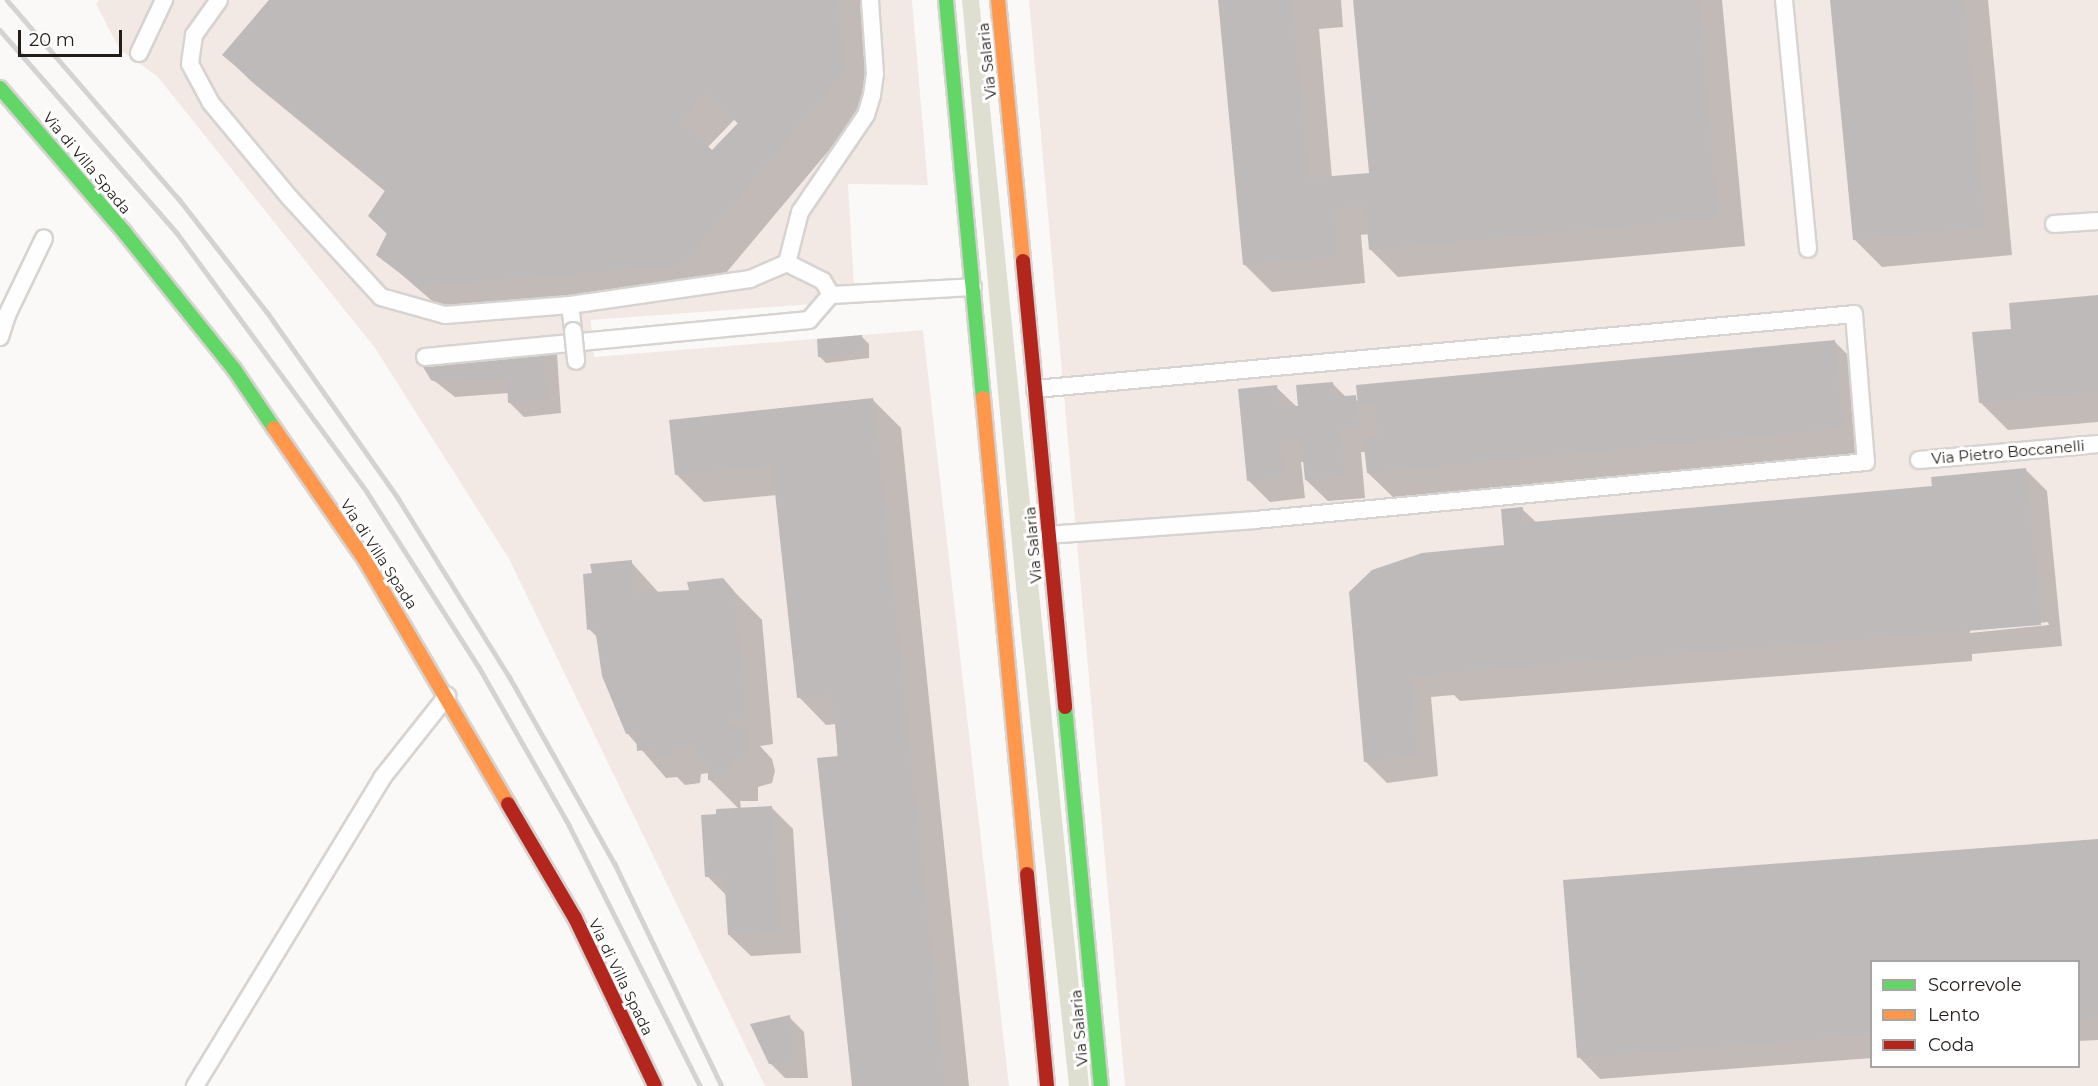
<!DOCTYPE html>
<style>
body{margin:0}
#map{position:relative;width:2098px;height:1086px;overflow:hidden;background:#fbf9f7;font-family:Montserrat,sans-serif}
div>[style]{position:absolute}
.built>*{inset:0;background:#f3e9e4}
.green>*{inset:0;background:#dedfd0}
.shadow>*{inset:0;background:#0003}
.building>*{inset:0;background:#bebaba}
.roads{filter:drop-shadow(2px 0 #d7d3d0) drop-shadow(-2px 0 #d7d3d0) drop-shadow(0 2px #d7d3d0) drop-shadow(0 -2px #d7d3d0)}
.lane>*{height:16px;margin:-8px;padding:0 8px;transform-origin:8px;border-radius:8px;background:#fefefe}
.fast>*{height:14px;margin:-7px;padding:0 7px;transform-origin:7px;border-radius:7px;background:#63d668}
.slow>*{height:14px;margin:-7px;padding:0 7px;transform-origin:7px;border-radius:7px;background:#ff974d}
.jam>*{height:14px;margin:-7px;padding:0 7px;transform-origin:7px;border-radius:7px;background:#b3261e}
.rail>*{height:4.5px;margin:-2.25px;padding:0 2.25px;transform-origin:2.25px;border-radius:2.25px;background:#d4d3d2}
.bridges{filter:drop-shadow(2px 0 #d7d3d0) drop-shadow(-2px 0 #d7d3d0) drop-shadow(0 2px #d7d3d0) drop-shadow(0 -2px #d7d3d0)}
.lane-bridge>*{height:16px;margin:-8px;padding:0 8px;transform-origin:8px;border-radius:8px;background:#fefefe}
span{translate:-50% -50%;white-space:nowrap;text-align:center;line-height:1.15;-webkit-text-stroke:6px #fff;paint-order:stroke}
.street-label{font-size:15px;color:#231d19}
.legend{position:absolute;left:1870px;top:960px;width:210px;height:108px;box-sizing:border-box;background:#fff;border:2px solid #a7a5a3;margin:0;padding:8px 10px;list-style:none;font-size:18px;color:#231d19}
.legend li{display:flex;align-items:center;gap:12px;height:30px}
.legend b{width:30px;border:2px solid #a7a5a3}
.scale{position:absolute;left:18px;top:30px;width:104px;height:27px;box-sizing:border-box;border:3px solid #231d19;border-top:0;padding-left:8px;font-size:18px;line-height:21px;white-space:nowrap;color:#231d19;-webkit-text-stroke:4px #fff;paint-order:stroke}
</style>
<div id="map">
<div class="built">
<div style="clip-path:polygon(99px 0,912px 0,928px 185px,848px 184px,855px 301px,591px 320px,594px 357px,923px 330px,1009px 1086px,765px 1086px,509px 559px,375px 348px,157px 76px,120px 50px,96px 4px)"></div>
<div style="clip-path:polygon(evenodd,1029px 0,2098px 0,2098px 1086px,1125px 1086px,1029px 0,1872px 962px,2078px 962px,2078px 1066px,1872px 1066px,1872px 962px)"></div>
</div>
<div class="green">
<div style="clip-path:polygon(962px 0,979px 0,1089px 1086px,1069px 1086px,1016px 587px)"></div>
</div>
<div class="shadow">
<div style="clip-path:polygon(evenodd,269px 0,861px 0,872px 99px,710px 292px,447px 314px,378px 254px,388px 235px,369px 216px,386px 192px,252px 82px,224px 55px,269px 0,734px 120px,739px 124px,712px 153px,707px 148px,734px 120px)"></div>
<div style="clip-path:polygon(1220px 0,1341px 0,1343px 27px,1319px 29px,1332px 178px,1370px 174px,1354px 0,1722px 0,1745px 246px,1398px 277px,1370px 249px,1369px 234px,1361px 235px,1365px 283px,1272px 292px,1244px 264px)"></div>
<div style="clip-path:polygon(1832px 0,1988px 0,2012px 255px,1882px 267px,1854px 239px)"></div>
<div style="clip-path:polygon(2098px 296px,2098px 422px,2008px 430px,1980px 402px,2013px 330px)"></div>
<div style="clip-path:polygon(862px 337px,869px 344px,869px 358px,826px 363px,819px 356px)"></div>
<div style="clip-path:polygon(542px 339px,557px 354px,561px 413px,524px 417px,509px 402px,509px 393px,455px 397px,432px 379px)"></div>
<div style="clip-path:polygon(1834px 341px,1862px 369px,1870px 456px,1396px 500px,1368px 473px,1366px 452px,1361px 452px,1365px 498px,1328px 501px,1306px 480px,1305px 462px,1301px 462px,1305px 498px,1270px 502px,1248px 480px,1276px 387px,1297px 407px,1332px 383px,1347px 398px,1359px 401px)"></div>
<div style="clip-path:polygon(873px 400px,901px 428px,969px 1086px,853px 1086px,836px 724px,826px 725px,799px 697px,777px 495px,704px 502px,677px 475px)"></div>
<div style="clip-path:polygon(evenodd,2026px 470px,2047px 491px,2062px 646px,1972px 654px,1972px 661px,1460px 701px,1454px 695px,1431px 697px,1438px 776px,1387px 783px,1365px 761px,1350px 592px,1506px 546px,1522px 509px,1537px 523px,1931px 488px,2026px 470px,2048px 622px,2049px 625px,1970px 633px,1970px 630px,2048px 622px)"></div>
<div style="clip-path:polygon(631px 562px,659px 593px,691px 591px,723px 580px,762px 620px,773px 744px,760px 746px,772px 759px,775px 771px,772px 783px,758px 787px,758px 801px,740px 801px,741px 809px,771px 807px,793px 829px,801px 953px,751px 956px,729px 935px,727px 896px,707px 876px,718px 816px,739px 809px,709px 779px,709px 773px,701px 774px,700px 783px,685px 785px,677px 777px,666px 778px,628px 734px,598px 638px,589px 629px,594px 575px)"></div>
<div style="clip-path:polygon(2098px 840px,2098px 1040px,2078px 1041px,2078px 962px,1872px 962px,1872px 1058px,1600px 1079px,1579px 1057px)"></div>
<div style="clip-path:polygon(789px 1017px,804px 1032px,808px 1078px,785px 1078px,770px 1063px)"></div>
</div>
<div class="building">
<div style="clip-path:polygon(evenodd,269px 0,837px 0,845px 71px,682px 265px,418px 287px,376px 255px,387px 233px,368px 216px,386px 189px,222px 55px,269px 0,706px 93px,738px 123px,712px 150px,680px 121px,706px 93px)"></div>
<div style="clip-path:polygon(1218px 0,1298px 0,1292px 2px,1308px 178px,1369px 173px,1353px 0,1698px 0,1718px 218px,1369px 250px,1365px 206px,1334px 208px,1338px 256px,1243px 265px)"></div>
<div style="clip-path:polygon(1830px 0,1964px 0,1985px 228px,1853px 240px)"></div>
<div style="clip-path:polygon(2098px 295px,2098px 392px,1979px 403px,1972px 332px,2011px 329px,2009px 303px)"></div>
<div style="clip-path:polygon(862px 335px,863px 351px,818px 357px,817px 339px)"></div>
<div style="clip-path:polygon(543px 338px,547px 399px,508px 403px,507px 378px,439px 383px,431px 380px,423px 367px,431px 350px)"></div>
<div style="clip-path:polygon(1835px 340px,1843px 428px,1367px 473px,1363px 438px,1378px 437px,1375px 404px,1358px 406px,1356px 385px)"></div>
<div style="clip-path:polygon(1333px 382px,1335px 397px,1356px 395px,1359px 429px,1340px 431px,1345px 477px,1305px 480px,1301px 439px,1280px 441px,1284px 477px,1247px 481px,1238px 389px,1277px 385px,1279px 407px,1298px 406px,1296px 385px)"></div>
<div style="clip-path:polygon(873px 398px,945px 1086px,852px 1086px,817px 758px,838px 756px,832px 694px,797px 698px,772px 465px,675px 475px,669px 420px)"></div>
<div style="clip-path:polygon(2026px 468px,2041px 625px,1411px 676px,1417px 755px,1364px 762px,1349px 592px,1372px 570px,1422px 553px,1504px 545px,1501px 509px,1523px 507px,1522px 523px,1932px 486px,1931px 477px)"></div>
<div style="clip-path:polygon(632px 560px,634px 593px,689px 590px,687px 582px,723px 578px,734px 591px,746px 717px,727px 720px,729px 725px,745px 729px,748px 736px,745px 756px,731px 760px,731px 774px,713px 774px,714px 780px,708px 780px,708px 763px,697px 762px,696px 744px,673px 747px,673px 756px,656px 758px,655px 749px,637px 751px,636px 733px,626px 734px,602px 676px,595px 628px,587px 630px,583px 574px,592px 573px,590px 564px)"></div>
<div style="clip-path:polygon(772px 806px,780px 932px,728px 935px,724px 875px,705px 877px,701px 815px,716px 814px,716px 809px)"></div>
<div style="clip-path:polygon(2098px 839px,2098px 1017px,2079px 1019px,2079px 962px,1872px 962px,1872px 1035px,1577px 1058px,1563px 880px)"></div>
<div style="clip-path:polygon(790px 1015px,794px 1063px,769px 1064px,750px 1024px)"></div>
</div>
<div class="roads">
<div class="lane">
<div style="left:219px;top:0;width:43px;rotate:125.5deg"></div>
<div style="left:194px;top:35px;width:29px;rotate:98deg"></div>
<div style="left:190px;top:64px;width:44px;rotate:61.7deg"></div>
<div style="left:211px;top:103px;width:124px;rotate:50.3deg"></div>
<div style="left:290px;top:198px;width:134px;rotate:47.4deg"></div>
<div style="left:381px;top:297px;width:66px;rotate:15.7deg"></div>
<div style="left:445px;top:315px;width:125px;rotate:-4.6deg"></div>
<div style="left:570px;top:305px;width:182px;rotate:-8.2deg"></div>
<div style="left:750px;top:279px;width:40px;rotate:-23.4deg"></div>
<div style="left:787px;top:263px;width:40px;rotate:26.6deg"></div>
<div style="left:823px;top:281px;width:16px;rotate:60deg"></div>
<div style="left:1784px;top:0;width:250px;rotate:84.5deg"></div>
<div style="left:139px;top:53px;width:59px;rotate:-64.7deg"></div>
<div style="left:2054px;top:224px;width:44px;rotate:-3.9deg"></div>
<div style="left:787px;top:263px;width:53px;rotate:-75.7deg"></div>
<div style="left:800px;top:212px;width:117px;rotate:-55.8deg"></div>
<div style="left:866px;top:115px;width:21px;rotate:-73deg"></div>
<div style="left:872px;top:95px;width:21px;rotate:-82deg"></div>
<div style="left:875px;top:74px;width:74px;rotate:-93.9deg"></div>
<div style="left:570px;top:305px;width:26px;rotate:83deg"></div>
<div style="left:0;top:337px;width:23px;rotate:-72deg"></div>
<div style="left:7px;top:315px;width:85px;rotate:-64.3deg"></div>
<div style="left:425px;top:357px;width:386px;rotate:-5.5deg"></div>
<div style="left:809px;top:320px;width:33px;rotate:-49deg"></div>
<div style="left:831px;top:295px;width:142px;rotate:-3.2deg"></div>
<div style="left:1035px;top:389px;width:822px;rotate:-5.23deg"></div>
<div style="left:1854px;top:314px;width:148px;rotate:85.4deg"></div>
<div style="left:1866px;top:462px;width:614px;rotate:174.58deg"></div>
<div style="left:1255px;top:520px;width:208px;rotate:175.9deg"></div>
<div style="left:1919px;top:460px;width:180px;rotate:-5.1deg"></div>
<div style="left:195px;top:1086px;width:360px;rotate:-58.7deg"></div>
<div style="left:382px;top:778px;width:105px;rotate:-51.6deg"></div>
</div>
<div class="fast">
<div style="left:946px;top:0;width:400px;rotate:84.7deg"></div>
<div style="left:0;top:88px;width:191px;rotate:49.2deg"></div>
<div style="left:125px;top:233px;width:174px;rotate:51.3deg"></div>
<div style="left:234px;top:369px;width:71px;rotate:55.9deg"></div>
<div style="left:1065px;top:707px;width:381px;rotate:84.6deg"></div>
</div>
<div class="slow">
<div style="left:998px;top:0;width:262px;rotate:84.5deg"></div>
<div style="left:983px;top:398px;width:478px;rotate:84.7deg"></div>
<div style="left:274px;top:428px;width:160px;rotate:55.4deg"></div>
<div style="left:365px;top:560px;width:283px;rotate:59.6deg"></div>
</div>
<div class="jam">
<div style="left:1023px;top:261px;width:448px;rotate:84.6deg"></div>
<div style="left:508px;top:804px;width:132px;rotate:59.6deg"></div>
<div style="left:575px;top:918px;width:186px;rotate:64.5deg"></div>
<div style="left:1027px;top:874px;width:213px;rotate:84.6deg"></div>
</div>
</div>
<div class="rail">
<div style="left:7px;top:0;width:263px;rotate:49.2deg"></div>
<div style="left:179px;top:199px;width:143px;rotate:52.1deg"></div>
<div style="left:267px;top:312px;width:228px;rotate:54.8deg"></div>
<div style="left:398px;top:498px;width:210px;rotate:58.1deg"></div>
<div style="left:509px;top:676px;width:216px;rotate:60.6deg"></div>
<div style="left:615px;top:864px;width:246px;rotate:64.3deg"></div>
<div style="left:0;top:30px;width:269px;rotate:48.9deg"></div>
<div style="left:177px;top:233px;width:321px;rotate:53.7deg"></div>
<div style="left:367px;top:492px;width:208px;rotate:57.4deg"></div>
<div style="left:479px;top:667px;width:182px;rotate:60.3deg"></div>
<div style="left:569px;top:825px;width:292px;rotate:63.3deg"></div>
</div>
<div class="bridges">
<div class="lane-bridge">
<div style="left:573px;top:331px;width:30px;rotate:84deg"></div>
</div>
</div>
<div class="street-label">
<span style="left:987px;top:61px;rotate:-96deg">Via Salaria</span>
<span style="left:87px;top:163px;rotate:50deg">Via di Villa Spada</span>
<span style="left:2008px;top:452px;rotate:-5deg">Via Pietro Boccanelli</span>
<span style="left:1033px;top:545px;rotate:-95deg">Via Salaria</span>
<span style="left:379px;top:554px;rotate:57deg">Via di Villa Spada</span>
<span style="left:621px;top:977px;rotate:64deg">Via di Villa Spada</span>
<span style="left:1079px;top:1028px;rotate:-95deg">Via Salaria</span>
</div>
<ul class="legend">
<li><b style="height:8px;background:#63d668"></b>Scorrevole</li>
<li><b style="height:8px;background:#ff974d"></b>Lento</li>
<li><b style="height:8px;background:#b3261e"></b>Coda</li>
</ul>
<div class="scale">20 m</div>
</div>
